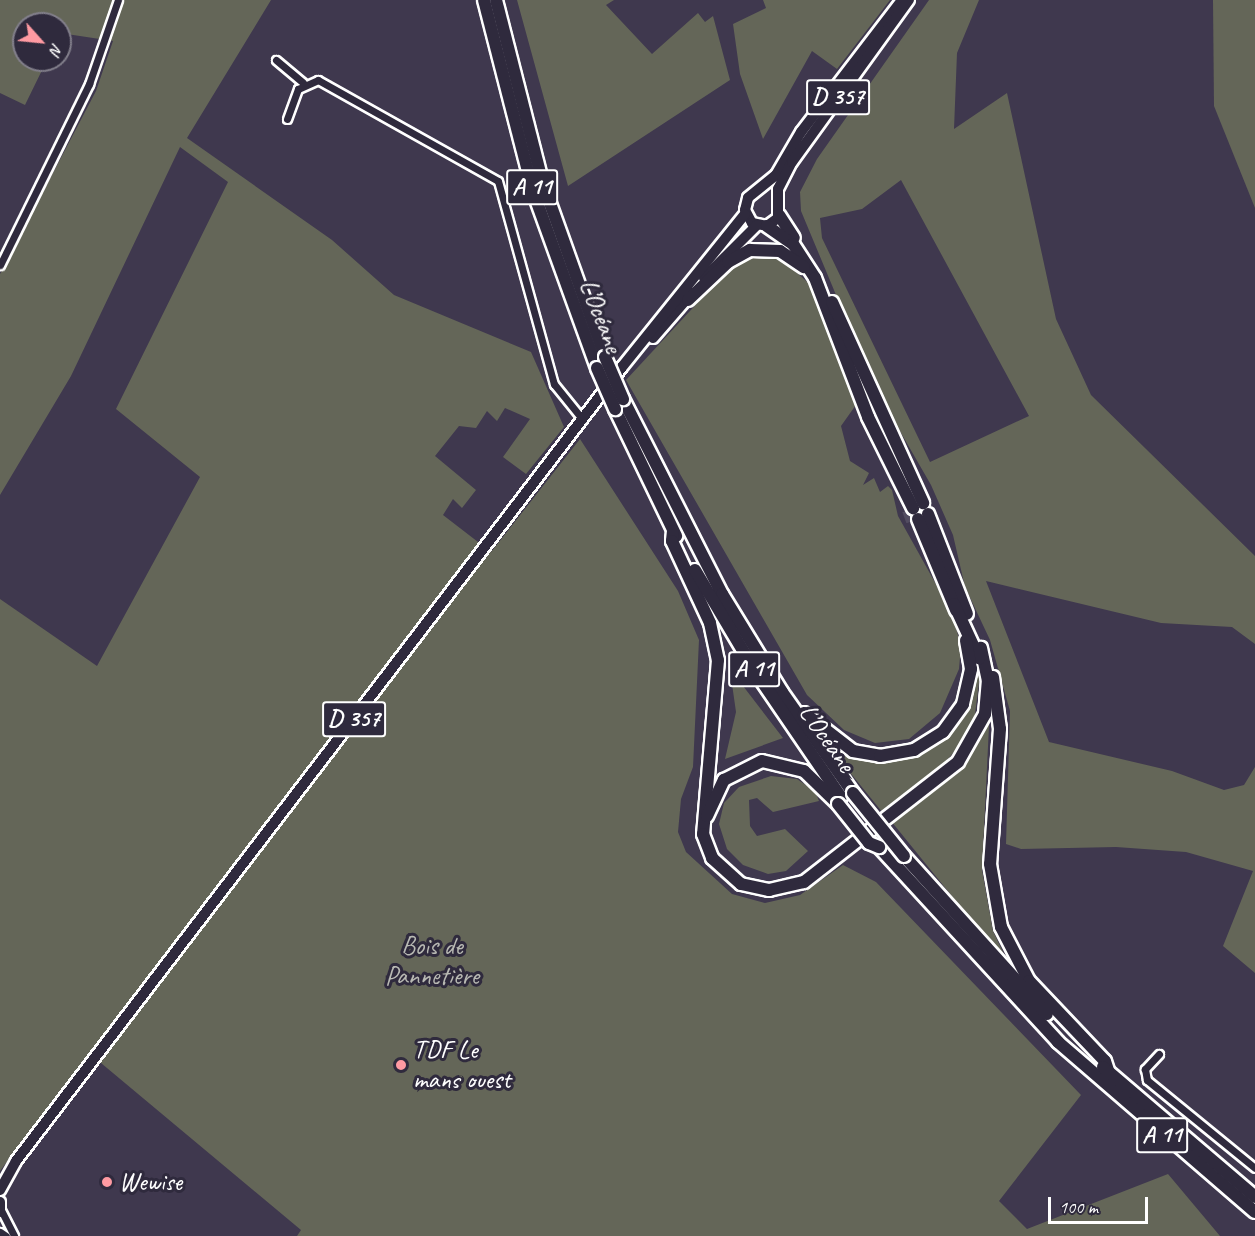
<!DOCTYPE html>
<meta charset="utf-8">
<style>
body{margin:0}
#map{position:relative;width:1255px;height:1236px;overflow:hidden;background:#3f384e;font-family:Caveat,sans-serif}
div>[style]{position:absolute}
.green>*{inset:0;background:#646658}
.motorway-tunnel>*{height:12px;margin-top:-6px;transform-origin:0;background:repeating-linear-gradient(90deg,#524c60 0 12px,transparent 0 18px)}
.roads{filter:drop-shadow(2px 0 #fff) drop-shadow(-2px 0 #fff) drop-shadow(0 2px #fff) drop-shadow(0 -2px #fff)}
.minor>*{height:7px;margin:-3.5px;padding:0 3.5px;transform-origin:3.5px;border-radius:3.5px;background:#2f2a3d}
.primary>*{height:10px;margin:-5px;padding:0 5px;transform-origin:5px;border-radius:5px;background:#2f2a3d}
.motorway>*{height:12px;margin:-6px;padding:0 6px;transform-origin:6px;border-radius:6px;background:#2f2a3d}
.bridges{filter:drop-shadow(2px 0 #fff) drop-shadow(-2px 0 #fff) drop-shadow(0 2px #fff) drop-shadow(0 -2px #fff)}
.motorway-bridge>*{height:12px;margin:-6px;padding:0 6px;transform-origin:6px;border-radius:6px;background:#2f2a3d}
.dots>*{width:16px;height:16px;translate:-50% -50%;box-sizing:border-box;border:3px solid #2f2a3d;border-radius:50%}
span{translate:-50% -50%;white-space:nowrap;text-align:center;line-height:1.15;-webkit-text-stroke:6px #2f2a3d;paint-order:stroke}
.shield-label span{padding:2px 4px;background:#2f2a3d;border:2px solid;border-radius:4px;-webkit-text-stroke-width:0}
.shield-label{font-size:24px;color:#fff;font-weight:700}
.street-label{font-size:26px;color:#fff}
.park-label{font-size:26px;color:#b9bab4}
.poi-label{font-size:26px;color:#fff}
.left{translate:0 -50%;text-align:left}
.north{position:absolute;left:12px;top:12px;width:60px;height:60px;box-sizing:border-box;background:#2f2a3d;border:2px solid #827f8b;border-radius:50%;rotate:117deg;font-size:16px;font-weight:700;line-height:24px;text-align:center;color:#fff}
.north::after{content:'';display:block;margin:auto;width:21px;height:27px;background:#ff9aa2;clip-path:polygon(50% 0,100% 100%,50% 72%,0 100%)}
.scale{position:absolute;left:1048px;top:1197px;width:100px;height:27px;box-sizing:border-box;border:3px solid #fff;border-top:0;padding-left:8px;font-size:18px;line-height:21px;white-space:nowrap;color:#fff;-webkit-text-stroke:4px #2f2a3d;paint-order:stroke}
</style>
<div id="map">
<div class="green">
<div style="clip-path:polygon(0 0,271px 0,187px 138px,332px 240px,394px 295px,531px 352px,564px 427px,526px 474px,503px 457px,530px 419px,505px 408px,497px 421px,487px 411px,476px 428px,459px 426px,435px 456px,476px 490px,462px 508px,453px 499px,443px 515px,491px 552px,580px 439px,678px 591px,699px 640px,693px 767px,681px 799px,678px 832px,686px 852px,732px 894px,765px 903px,800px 895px,843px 865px,876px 882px,1081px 1095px,999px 1201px,1027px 1229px,1168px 1174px,1220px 1236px,297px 1236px,301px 1230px,89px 1053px,0 1171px,0 599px,97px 666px,200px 477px,116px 409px,228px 182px,180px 147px,71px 376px,0 495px,0 274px,96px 91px,113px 41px,60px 33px,60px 24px,24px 24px,24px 60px,47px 60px,25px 105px,0 93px)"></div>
<div style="clip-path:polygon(517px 0,614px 0,606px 5px,652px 54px,698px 13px,705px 22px,713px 16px,730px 80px,568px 186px)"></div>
<div style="clip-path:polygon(763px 0,890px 0,837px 69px,812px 51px,763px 139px,740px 74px,733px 24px,766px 8px)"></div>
<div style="clip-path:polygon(evenodd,929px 0,979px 0,957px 53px,954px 129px,1007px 93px,1056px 319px,1091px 395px,1255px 556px,1255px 644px,1232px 627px,1161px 623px,986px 581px,1049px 742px,1172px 771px,1224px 790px,1244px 785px,1255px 767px,1255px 973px,1223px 946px,1253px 871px,1186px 852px,1116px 847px,1021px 849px,1006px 844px,1010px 711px,990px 640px,965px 587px,953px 535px,931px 485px,874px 386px,801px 211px,800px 192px,817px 159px,929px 0,901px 180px,1029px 416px,930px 462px,822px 238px,820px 218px,862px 209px,901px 180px)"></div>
<div style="clip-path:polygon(1213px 0,1255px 0,1255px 208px,1214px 106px)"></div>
<div style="clip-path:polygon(755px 255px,779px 257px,813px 287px,858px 402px,841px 426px,850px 461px,869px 473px,863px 485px,874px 478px,880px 492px,888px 486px,892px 490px,898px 516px,952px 613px,961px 646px,959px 669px,940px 713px,909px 739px,875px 743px,844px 730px,807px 695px,626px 380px,727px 271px)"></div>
<div style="clip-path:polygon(971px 647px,980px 675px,973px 730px,935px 774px,883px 813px,826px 743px,859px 758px,884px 760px,955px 724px)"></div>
<div style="clip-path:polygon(740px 682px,783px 738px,725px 759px,736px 712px,732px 684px)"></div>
<div style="clip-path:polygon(990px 706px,982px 870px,993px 931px,1011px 969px,891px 821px,962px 764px,983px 733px)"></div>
<div style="clip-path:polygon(771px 776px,797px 779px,815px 791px,819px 801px,773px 812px,757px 798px,749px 800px,750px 826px,757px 836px,785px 829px,808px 851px,786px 871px,768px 874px,743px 865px,727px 849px,719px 824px,724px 803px,739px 787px)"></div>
</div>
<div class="motorway-tunnel">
<div style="left:918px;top:505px;width:12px;rotate:66deg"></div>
<div style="left:908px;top:510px;width:12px;rotate:70deg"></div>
</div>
<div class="roads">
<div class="minor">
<div style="left:276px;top:60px;width:35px;rotate:40deg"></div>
<div style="left:287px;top:119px;width:32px;rotate:-70deg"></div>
<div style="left:298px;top:89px;width:22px;rotate:-24deg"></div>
<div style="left:318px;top:80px;width:206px;rotate:29.3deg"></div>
<div style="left:498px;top:181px;width:211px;rotate:74.6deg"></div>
<div style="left:554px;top:384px;width:46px;rotate:51.1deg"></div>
<div style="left:0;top:265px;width:202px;rotate:-63.8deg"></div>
<div style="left:89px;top:84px;width:89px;rotate:-71deg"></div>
<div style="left:1159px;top:1054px;width:21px;rotate:133deg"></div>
<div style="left:1145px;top:1069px;width:11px;rotate:80deg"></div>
<div style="left:1147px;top:1080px;width:139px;rotate:39.2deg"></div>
<div style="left:1px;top:1210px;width:29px;rotate:63deg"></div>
<div style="left:0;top:1232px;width:7px;rotate:34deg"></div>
</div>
<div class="primary">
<div style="left:902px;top:0;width:166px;rotate:127.4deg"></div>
<div style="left:801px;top:132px;width:50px;rotate:120.2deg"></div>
<div style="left:776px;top:175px;width:36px;rotate:141deg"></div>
<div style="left:748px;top:198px;width:12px;rotate:104deg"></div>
<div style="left:745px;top:210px;width:15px;rotate:62deg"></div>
<div style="left:752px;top:223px;width:15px;rotate:11deg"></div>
<div style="left:767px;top:226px;width:14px;rotate:-36deg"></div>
<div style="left:778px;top:218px;width:29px;rotate:-90deg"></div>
<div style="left:778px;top:189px;width:30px;rotate:-63deg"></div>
<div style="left:792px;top:162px;width:200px;rotate:-54.2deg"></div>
<div style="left:704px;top:278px;width:75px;rotate:-45deg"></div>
<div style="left:653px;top:338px;width:60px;rotate:-49.1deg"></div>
<div style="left:0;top:1190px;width:33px;rotate:-61deg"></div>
<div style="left:16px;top:1161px;width:999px;rotate:-52.65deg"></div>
<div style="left:622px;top:367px;width:196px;rotate:-51.2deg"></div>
<div style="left:0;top:1202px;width:10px;rotate:90deg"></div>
</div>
<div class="motorway">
<div style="left:484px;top:0;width:197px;rotate:75.6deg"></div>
<div style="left:533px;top:191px;width:188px;rotate:70.1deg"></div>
<div style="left:496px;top:0;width:187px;rotate:75.7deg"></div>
<div style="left:542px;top:181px;width:187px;rotate:70.3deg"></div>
<div style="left:779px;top:215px;width:27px;rotate:57deg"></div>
<div style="left:767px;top:226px;width:32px;rotate:35deg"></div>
<div style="left:793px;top:244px;width:40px;rotate:57.1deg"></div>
<div style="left:815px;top:278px;width:149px;rotate:69.1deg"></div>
<div style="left:868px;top:417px;width:102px;rotate:63.7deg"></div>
<div style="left:688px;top:300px;width:55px;rotate:-43.5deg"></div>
<div style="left:728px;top:262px;width:25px;rotate:-29deg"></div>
<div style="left:750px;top:250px;width:30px;rotate:2deg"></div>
<div style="left:780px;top:251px;width:29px;rotate:34deg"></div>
<div style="left:832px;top:302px;width:221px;rotate:65.6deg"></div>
<div style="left:623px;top:399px;width:219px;rotate:63.1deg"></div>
<div style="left:722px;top:594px;width:115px;rotate:58.5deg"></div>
<div style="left:782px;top:692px;width:123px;rotate:54.9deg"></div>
<div style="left:615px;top:409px;width:141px;rotate:64.3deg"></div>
<div style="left:928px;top:514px;width:107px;rotate:68.7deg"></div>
<div style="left:918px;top:519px;width:99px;rotate:67.3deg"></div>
<div style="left:673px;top:531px;width:10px;rotate:96deg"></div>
<div style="left:672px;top:541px;width:90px;rotate:65.1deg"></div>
<div style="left:710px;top:623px;width:38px;rotate:78deg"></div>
<div style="left:718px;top:660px;width:175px;rotate:94.9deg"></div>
<div style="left:703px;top:834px;width:26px;rotate:69deg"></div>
<div style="left:712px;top:858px;width:39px;rotate:42deg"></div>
<div style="left:741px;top:884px;width:29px;rotate:12deg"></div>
<div style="left:769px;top:890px;width:36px;rotate:-13deg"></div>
<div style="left:804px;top:882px;width:195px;rotate:-37.9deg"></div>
<div style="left:958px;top:762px;width:55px;rotate:-60.6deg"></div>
<div style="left:985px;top:714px;width:33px;rotate:-85deg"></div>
<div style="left:988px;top:681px;width:34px;rotate:-102deg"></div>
<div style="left:695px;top:570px;width:121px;rotate:59.2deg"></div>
<div style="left:757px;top:674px;width:149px;rotate:55.7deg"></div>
<div style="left:954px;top:604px;width:60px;rotate:65.2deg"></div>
<div style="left:993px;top:677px;width:52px;rotate:82.3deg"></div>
<div style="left:1000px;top:729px;width:135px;rotate:94.2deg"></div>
<div style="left:990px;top:864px;width:64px;rotate:80.1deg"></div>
<div style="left:1001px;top:927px;width:61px;rotate:62.6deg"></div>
<div style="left:1029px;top:981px;width:110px;rotate:46.5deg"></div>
<div style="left:1105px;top:1061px;width:13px;rotate:72deg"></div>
<div style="left:804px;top:713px;width:62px;rotate:37.8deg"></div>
<div style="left:853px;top:751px;width:27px;rotate:10deg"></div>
<div style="left:880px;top:756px;width:35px;rotate:-10deg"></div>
<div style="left:914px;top:750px;width:34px;rotate:-32deg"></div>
<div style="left:943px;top:732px;width:34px;rotate:-54deg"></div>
<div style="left:963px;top:704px;width:36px;rotate:-77deg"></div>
<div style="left:971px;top:669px;width:29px;rotate:-100deg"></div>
<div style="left:707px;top:816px;width:40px;rotate:-65deg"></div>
<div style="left:724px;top:780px;width:42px;rotate:-26.6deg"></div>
<div style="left:762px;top:761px;width:43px;rotate:13.4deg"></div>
<div style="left:804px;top:771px;width:47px;rotate:44.1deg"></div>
<div style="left:879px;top:847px;width:265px;rotate:47.4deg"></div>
<div style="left:1058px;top:1042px;width:260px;rotate:40.8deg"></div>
<div style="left:904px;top:856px;width:213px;rotate:47.9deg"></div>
<div style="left:1103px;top:1067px;width:200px;rotate:40.5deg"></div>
</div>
</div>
<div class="bridges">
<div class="motorway-bridge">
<div style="left:605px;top:357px;width:46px;rotate:66.8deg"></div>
<div style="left:597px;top:368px;width:45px;rotate:66.3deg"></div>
<div style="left:853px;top:793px;width:81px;rotate:51deg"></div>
<div style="left:838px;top:804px;width:50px;rotate:51.5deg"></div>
<div style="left:869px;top:843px;width:11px;rotate:22deg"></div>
</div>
</div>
<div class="dots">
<div style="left:401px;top:1065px;background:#ff9aa2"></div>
<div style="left:107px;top:1182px;background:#ff9aa2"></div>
</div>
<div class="shield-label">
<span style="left:838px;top:97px">D 357</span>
<span style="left:532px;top:187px">A 11</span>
<span style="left:754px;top:669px">A 11</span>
<span style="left:354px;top:719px">D 357</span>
<span style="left:1162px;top:1135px">A 11</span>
</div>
<div class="street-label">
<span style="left:601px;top:316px;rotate:69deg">L’Océane</span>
<span style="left:827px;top:738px;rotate:55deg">L’Océane</span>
</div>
<div class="park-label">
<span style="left:432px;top:961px">Bois de<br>Pannetière</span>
</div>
<div class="poi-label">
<span class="left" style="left:413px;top:1065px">TDF Le<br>mans ouest</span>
<span class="left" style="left:119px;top:1182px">Wewise</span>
</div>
<div class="north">N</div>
<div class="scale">100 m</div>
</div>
